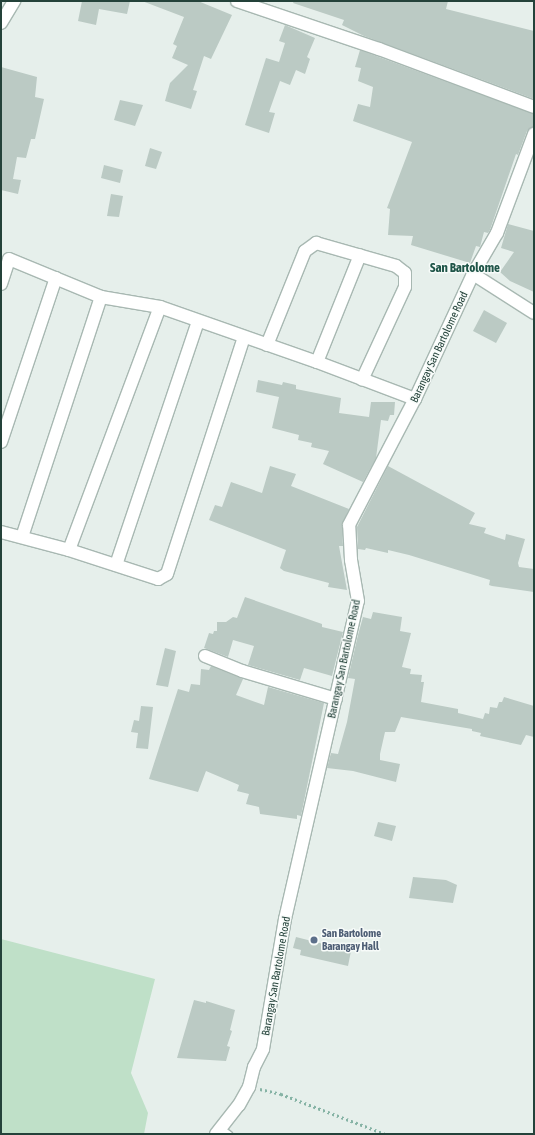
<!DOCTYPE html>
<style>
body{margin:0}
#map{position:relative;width:535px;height:1135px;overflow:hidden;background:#e6efeb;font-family:"Asap Condensed",sans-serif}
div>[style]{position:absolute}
.green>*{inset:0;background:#bfe0c8}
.building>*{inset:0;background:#bbcac4}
.path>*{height:2.5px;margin-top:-1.25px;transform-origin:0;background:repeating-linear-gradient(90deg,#86b3a5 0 2px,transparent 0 5px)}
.roads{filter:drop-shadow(1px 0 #a8b8b2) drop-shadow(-1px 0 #a8b8b2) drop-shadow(0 1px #a8b8b2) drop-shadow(0 -1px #a8b8b2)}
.lane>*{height:7px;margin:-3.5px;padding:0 3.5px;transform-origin:3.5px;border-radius:3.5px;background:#fff}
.street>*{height:12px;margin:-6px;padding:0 6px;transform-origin:6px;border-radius:6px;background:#fff}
.secondary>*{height:12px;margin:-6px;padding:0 6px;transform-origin:6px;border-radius:6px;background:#fff}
.dots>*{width:11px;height:11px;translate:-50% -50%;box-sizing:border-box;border:2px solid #f7fbf9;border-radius:50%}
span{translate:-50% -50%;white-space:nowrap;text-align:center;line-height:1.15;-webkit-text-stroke:3px #f7fbf9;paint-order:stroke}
.street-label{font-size:11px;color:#24423a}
.service-label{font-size:11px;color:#4e5e75;font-weight:700}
.left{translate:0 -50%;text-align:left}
.quarter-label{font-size:13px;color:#1f5548;font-weight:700}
.frame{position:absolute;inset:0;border:2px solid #24423a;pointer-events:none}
</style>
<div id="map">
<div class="green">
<div style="clip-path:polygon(1px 939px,155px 979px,131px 1073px,148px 1113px,144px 1134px,1px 1134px)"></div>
</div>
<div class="building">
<div style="clip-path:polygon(82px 1px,130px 1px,127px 14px,99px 9px,96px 25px,78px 21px)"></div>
<div style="clip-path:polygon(142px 1px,198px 1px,232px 15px,211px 59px,204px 56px,193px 90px,197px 91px,191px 109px,165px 101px,170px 83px,188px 65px,172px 58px,177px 46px,173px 44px,184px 17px)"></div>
<div style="clip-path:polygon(294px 1px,448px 1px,446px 9px,534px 31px,534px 99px,364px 36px,342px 25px,344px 20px,293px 3px)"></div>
<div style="clip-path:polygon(285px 25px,315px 38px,307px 57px,310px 59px,305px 74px,296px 70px,290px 85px,280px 81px,269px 112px,275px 113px,269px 133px,245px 125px,266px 58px,279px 62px,285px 43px,279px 41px)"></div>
<div style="clip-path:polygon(360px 50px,534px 114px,534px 127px,527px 131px,518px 155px,516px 154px,490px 230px,488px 233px,484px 232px,480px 247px,476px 246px,470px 263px,411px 245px,413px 236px,388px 235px,390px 209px,387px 208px,412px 142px,353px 121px,358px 104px,370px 107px,373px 87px,358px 81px,361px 68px,355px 67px)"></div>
<div style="clip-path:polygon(1px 67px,37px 77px,35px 97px,44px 99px,35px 139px,31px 139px,26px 158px,17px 157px,13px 179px,21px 180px,18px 194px,1px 190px)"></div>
<div style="clip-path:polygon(120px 100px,143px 105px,135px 126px,114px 120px)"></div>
<div style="clip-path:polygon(150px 148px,162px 152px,156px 169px,145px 166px)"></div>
<div style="clip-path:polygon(104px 165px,123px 170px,120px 183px,101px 178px)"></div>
<div style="clip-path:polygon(111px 194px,123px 196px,119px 217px,107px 216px)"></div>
<div style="clip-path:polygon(508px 224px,534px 231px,534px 292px,510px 281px,500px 272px,514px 252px,501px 248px)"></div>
<div style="clip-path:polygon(484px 310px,507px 323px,496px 343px,473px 331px)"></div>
<div style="clip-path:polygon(258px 380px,282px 385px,283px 382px,296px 385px,296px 389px,341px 398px,339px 413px,369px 417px,371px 402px,395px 402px,394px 415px,390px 415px,388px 421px,381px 420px,376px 458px,363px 482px,323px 464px,329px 451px,311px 447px,312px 443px,298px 440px,299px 435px,272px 428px,279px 397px,256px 392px)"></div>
<div style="clip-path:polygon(270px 466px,296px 474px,291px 486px,349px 509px,342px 525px,343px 546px,339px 546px,347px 590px,328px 587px,329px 583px,284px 571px,280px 568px,286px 550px,209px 520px,215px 505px,222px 507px,231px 482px,262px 493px)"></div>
<div style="clip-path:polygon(388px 466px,475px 513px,469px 524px,486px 528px,484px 533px,505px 540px,506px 534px,525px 539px,518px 563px,519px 567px,534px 569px,534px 592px,492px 586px,489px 585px,490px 580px,409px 555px,388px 550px,388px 553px,366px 548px,365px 550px,358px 549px,357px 527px)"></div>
<div style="clip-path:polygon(245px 597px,322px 624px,322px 627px,343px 632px,332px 676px,304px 668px,300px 680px,248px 665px,254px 646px,233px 640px,228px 657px,204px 648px,209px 633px,213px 634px,214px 631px,217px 631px,217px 622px,226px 622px,233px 617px,237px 618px)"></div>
<div style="clip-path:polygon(373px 612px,402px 617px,400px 631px,411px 633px,402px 667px,411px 669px,410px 674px,422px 675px,421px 682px,424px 682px,421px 702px,458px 709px,458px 713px,483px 719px,485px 713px,489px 714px,490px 707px,497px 708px,499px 702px,502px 702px,504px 697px,534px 706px,534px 737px,526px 735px,521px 745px,480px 736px,481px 733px,472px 731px,472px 729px,401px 717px,395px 732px,385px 732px,380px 754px,380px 760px,400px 764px,396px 782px,353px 771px,327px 768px,331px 753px,338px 754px,347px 722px,355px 679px,348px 678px,358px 635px,363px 617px,371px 619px)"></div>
<div style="clip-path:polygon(165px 648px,176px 651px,168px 687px,156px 685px)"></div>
<div style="clip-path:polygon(211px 666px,243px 679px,236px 695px,264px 705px,268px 687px,324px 703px,301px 816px,297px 815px,297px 819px,260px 814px,259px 807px,246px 804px,249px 794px,237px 791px,239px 785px,206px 771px,198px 792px,149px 779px,178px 689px,189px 692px,191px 684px,200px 685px,201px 669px,209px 670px)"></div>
<div style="clip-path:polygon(141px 706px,153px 707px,148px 749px,136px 748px,138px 733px,131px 732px,134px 720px,139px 721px)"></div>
<div style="clip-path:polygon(378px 822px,396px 826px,392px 841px,374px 836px)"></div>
<div style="clip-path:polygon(413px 877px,446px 880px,457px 885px,453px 903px,409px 898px)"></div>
<div style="clip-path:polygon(296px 937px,351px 951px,348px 966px,300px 955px,301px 950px,293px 948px)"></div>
<div style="clip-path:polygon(194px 1000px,206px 1003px,206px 1001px,235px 1010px,230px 1030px,232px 1031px,227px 1046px,230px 1047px,226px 1061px,177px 1058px)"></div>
</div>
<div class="path">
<div style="left:260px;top:1089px;width:22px;rotate:13deg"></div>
<div style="left:281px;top:1094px;width:111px;rotate:21deg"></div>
</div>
<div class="roads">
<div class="lane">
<div style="left:221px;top:1129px;width:9px;rotate:36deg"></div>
</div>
<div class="street">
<div style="left:237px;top:1px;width:150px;rotate:18.7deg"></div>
<div style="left:379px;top:49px;width:165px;rotate:20.5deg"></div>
<div style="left:1px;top:23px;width:26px;rotate:-59deg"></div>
<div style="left:473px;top:274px;width:72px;rotate:32.6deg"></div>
<div style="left:1px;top:284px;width:26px;rotate:-72deg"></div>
<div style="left:9px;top:259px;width:100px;rotate:22.4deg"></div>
<div style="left:101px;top:297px;width:60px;rotate:9.6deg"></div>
<div style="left:160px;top:307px;width:166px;rotate:19.3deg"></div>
<div style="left:317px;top:362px;width:105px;rotate:20.7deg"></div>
<div style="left:267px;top:345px;width:101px;rotate:-68deg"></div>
<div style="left:305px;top:251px;width:14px;rotate:-36deg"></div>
<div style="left:316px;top:243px;width:83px;rotate:16deg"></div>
<div style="left:396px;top:266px;width:11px;rotate:38deg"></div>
<div style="left:405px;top:273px;width:14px;rotate:90deg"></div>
<div style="left:405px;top:287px;width:102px;rotate:114.8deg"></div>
<div style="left:317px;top:362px;width:115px;rotate:-68.1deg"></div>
<div style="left:1px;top:442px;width:173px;rotate:-71.5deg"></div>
<div style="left:1px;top:532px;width:70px;rotate:14.8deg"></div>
<div style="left:69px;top:550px;width:94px;rotate:18deg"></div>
<div style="left:158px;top:579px;width:10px;rotate:-29deg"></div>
<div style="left:167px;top:574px;width:249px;rotate:-72deg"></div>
<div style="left:22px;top:537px;width:253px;rotate:-71.8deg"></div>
<div style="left:69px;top:550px;width:259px;rotate:-69.5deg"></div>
<div style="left:116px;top:565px;width:257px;rotate:-71.4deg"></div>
<div style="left:205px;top:656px;width:40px;rotate:22deg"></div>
<div style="left:242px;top:671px;width:98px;rotate:16.6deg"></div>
</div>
<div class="secondary">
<div style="left:216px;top:1134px;width:37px;rotate:-52deg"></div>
<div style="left:239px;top:1105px;width:21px;rotate:-61deg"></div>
<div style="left:249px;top:1087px;width:21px;rotate:-76deg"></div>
<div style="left:254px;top:1067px;width:20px;rotate:-63deg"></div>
<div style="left:263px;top:1049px;width:132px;rotate:-80.4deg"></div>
<div style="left:285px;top:919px;width:326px;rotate:-77.1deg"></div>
<div style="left:358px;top:601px;width:42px;rotate:-99.7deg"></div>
<div style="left:351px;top:560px;width:35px;rotate:-93deg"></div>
<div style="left:349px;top:525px;width:142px;rotate:-62.4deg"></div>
<div style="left:415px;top:399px;width:138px;rotate:-65.1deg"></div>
<div style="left:473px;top:274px;width:48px;rotate:-59.7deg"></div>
<div style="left:497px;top:233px;width:106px;rotate:-69.5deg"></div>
</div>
</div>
<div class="dots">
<div style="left:314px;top:940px;background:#5c6f8a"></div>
</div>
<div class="street-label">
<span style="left:439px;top:347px;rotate:-65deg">Barangay San Bartolome Road</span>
<span style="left:344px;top:659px;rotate:-78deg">Barangay San Bartolome Road</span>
<span style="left:276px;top:976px;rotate:-80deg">Barangay San Bartolome Road</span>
</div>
<div class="service-label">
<span class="left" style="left:322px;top:940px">San Bartolome<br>Barangay Hall</span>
</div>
<div class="quarter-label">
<span style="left:465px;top:268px">San Bartolome</span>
</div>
<div class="frame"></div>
</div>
